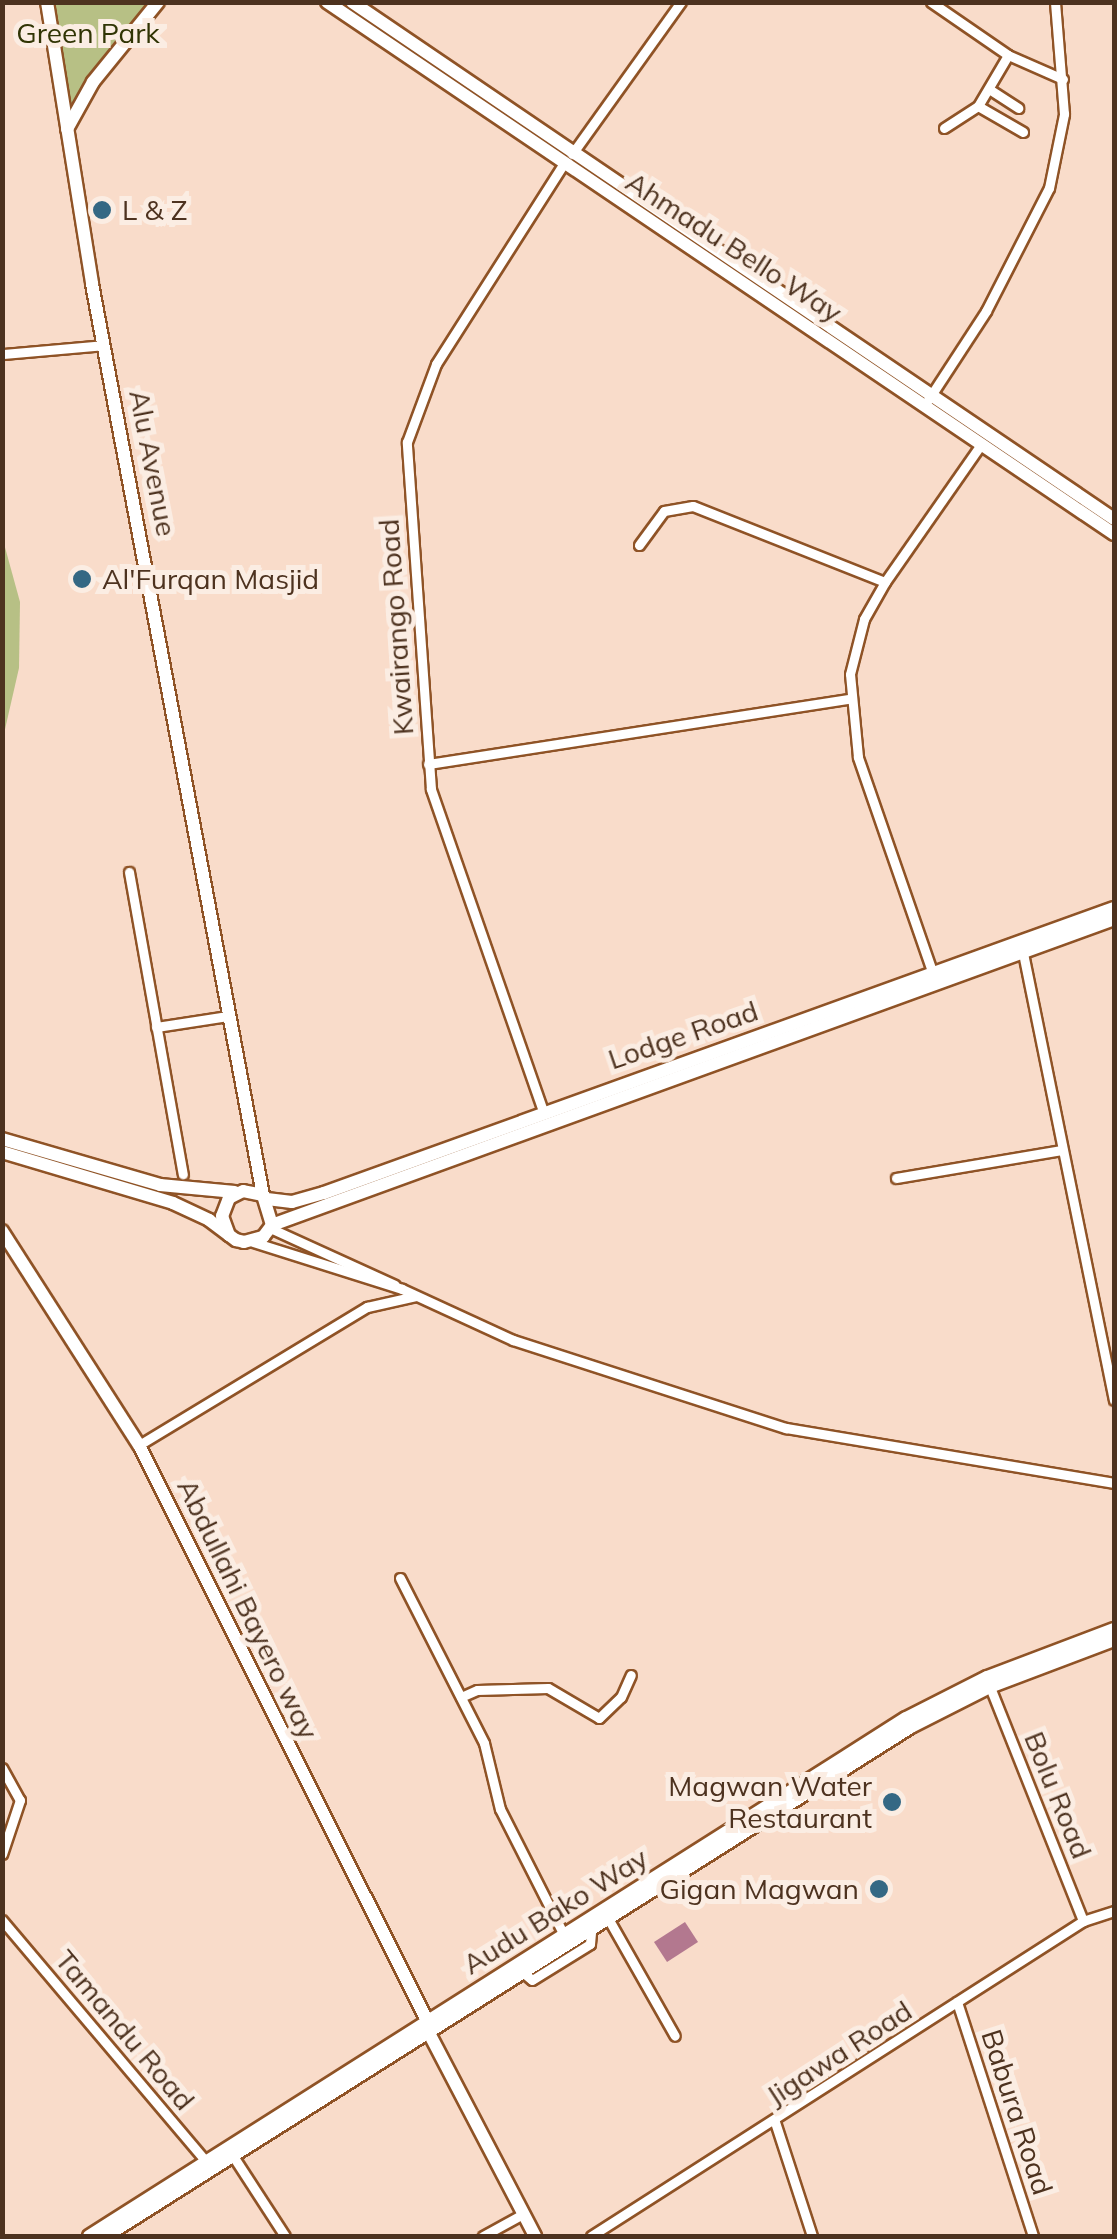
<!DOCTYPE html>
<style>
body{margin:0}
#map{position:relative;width:1117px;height:2239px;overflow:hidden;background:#f9dcca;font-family:Mulish,sans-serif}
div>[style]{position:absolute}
.green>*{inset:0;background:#b7c085}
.water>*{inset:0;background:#b3788f}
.roads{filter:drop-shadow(2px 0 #8f5326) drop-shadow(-2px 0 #8f5326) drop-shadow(0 2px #8f5326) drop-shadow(0 -2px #8f5326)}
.street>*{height:9px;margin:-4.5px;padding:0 4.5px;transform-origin:4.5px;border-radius:4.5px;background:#fff}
.secondary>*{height:12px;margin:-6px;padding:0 6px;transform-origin:6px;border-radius:6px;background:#fff}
.dots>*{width:28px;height:28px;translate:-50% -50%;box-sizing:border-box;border:5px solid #fbede3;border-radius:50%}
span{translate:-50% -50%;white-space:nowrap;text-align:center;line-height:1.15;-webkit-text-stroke:10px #fbede3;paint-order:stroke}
.park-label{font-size:28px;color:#303404}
.poi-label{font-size:28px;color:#4d321f}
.left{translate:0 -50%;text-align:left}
.right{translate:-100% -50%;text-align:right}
.street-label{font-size:28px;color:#4d321f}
.frame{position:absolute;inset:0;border:5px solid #4d321f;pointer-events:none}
</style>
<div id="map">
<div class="green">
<div style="clip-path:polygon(54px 3px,150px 3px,71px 106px)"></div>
<div style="clip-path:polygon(3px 540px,20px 602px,19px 668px,3px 738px)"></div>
</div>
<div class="water">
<div style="clip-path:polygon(685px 1922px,698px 1942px,667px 1962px,654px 1942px)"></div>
</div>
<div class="roads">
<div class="street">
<div style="left:931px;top:2px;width:93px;rotate:34.5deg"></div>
<div style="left:1008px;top:55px;width:60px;rotate:23.6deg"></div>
<div style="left:989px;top:89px;width:35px;rotate:33deg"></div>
<div style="left:978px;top:106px;width:52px;rotate:30deg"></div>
<div style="left:944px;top:128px;width:40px;rotate:-32.9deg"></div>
<div style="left:978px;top:106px;width:59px;rotate:-59.5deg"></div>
<div style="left:572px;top:154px;width:187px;rotate:-54.4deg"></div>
<div style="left:2px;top:354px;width:102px;rotate:-5deg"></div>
<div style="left:928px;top:400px;width:106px;rotate:-56.9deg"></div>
<div style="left:986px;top:311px;width:138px;rotate:-62.9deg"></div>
<div style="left:1049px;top:188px;width:76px;rotate:-78.5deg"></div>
<div style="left:1064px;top:114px;width:112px;rotate:-94.6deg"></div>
<div style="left:639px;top:545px;width:42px;rotate:-53.7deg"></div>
<div style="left:664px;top:511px;width:29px;rotate:-10deg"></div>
<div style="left:693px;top:506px;width:206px;rotate:21.6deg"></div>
<div style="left:428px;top:764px;width:426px;rotate:-8.8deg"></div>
<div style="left:129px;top:872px;width:307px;rotate:79.9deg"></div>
<div style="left:1023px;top:953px;width:456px;rotate:78.5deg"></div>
<div style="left:933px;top:974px;width:230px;rotate:-109.1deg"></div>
<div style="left:858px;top:757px;width:83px;rotate:-95.5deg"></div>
<div style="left:850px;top:674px;width:57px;rotate:-75.7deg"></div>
<div style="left:864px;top:619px;width:43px;rotate:-60.4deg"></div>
<div style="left:885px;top:582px;width:169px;rotate:-55.1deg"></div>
<div style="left:156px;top:1027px;width:73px;rotate:-8.7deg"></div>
<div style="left:543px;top:1111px;width:341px;rotate:-109.2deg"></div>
<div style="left:431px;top:789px;width:348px;rotate:-94deg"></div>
<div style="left:407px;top:442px;width:83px;rotate:-69.6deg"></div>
<div style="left:436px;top:364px;width:236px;rotate:-57.5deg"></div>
<div style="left:896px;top:1178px;width:168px;rotate:-9.6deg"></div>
<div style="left:270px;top:1228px;width:137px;rotate:24.5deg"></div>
<div style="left:253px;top:1242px;width:156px;rotate:17.5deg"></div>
<div style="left:402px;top:1289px;width:122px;rotate:24.7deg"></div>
<div style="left:513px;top:1340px;width:287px;rotate:17.9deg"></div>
<div style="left:786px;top:1428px;width:333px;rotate:9.5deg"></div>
<div style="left:139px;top:1445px;width:267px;rotate:-31.2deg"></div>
<div style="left:367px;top:1307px;width:50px;rotate:-12.7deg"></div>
<div style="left:400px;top:1578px;width:185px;rotate:63deg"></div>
<div style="left:484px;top:1743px;width:68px;rotate:76.4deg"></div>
<div style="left:500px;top:1809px;width:141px;rotate:63.1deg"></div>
<div style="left:990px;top:1687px;width:252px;rotate:68.3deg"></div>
<div style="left:461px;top:1697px;width:17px;rotate:-24deg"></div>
<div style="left:477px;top:1690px;width:71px;rotate:-1.6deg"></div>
<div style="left:548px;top:1688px;width:59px;rotate:30.5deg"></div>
<div style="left:599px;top:1718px;width:30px;rotate:-44deg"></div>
<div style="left:621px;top:1697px;width:24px;rotate:-66deg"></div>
<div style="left:2px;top:1768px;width:37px;rotate:61deg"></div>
<div style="left:20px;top:1800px;width:57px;rotate:108.4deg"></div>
<div style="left:2px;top:1920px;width:318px;rotate:49.8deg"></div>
<div style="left:609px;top:1920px;width:133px;rotate:60.4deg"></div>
<div style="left:525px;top:1974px;width:9px;rotate:41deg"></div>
<div style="left:532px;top:1980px;width:68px;rotate:-31.8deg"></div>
<div style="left:590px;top:1944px;width:12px;rotate:-85deg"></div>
<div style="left:957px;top:2002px;width:246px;rotate:72deg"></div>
<div style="left:775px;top:2122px;width:120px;rotate:72deg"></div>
<div style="left:233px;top:2156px;width:95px;rotate:57deg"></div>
<div style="left:483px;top:2236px;width:46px;rotate:-28.8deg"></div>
<div style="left:591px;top:2236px;width:584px;rotate:-32.63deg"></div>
<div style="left:1083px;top:1921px;width:33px;rotate:-18deg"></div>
</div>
<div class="secondary">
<div style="left:47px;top:2px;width:286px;rotate:80.9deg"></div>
<div style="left:92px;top:284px;width:927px;rotate:79.37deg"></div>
<div style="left:327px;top:2px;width:950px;rotate:34.06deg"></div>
<div style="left:352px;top:2px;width:921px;rotate:34.16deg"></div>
<div style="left:67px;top:129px;width:54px;rotate:-61deg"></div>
<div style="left:93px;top:82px;width:103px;rotate:-50.9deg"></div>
<div style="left:2px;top:1139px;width:165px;rotate:16.2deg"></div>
<div style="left:160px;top:1185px;width:75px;rotate:5.3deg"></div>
<div style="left:2px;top:1152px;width:178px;rotate:16.6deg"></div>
<div style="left:173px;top:1203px;width:40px;rotate:25deg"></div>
<div style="left:209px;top:1220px;width:25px;rotate:37deg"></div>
<div style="left:229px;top:1235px;width:9px;rotate:36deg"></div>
<div style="left:236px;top:1240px;width:8px;rotate:14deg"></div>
<div style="left:244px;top:1242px;width:20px;rotate:-15deg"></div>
<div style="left:263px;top:1237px;width:15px;rotate:-53deg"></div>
<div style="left:272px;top:1225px;width:31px;rotate:-107deg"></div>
<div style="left:263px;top:1195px;width:20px;rotate:-169deg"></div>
<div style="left:243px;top:1191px;width:16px;rotate:153deg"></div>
<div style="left:229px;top:1198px;width:19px;rotate:111deg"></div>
<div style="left:222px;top:1216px;width:20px;rotate:70deg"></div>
<div style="left:267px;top:1199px;width:25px;rotate:7deg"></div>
<div style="left:292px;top:1202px;width:33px;rotate:-16deg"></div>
<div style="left:324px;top:1193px;width:840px;rotate:-19.84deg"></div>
<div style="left:272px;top:1225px;width:896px;rotate:-19.97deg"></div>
<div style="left:2px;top:1231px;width:254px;rotate:57.4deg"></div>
<div style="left:139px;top:1445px;width:644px;rotate:63.43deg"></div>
<div style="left:430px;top:2035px;width:227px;rotate:62.4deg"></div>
<div style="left:89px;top:2236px;width:967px;rotate:-32.38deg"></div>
<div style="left:906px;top:1718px;width:91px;rotate:-26.8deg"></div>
<div style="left:987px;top:1677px;width:136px;rotate:-20.7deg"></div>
<div style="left:106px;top:2236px;width:952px;rotate:-32.31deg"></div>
<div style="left:911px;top:1727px;width:89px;rotate:-26.9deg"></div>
<div style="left:990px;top:1687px;width:133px;rotate:-20.8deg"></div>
</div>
</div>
<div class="dots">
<div style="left:102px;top:210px;background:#346884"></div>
<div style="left:82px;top:579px;background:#346884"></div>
<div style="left:892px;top:1802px;background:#346884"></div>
<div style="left:879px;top:1889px;background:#346884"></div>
</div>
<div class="park-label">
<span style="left:88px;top:33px">Green Park</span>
</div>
<div class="poi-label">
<span class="left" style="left:122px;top:210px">L &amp; Z</span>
<span class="left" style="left:102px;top:579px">Al'Furqan Masjid</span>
<span class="right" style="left:872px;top:1802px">Magwan Water<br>Restaurant</span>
<span class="right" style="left:859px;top:1889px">Gigan Magwan</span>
</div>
<div class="street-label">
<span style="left:734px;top:247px;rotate:33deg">Ahmadu Bello Way</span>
<span style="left:153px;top:463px;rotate:79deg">Alu Avenue</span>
<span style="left:396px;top:627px;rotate:-94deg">Kwairango Road</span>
<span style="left:683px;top:1035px;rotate:-19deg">Lodge Road</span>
<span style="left:248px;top:1609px;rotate:64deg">Abdullahi Bayero way</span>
<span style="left:1058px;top:1795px;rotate:68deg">Bolu Road</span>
<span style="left:555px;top:1911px;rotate:-32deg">Audu Bako Way</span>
<span style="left:125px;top:2030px;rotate:50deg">Tamandu Road</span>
<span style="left:839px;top:2053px;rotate:-33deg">Jigawa Road</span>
<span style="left:1017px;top:2112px;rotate:72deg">Babura Road</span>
</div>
<div class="frame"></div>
</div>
